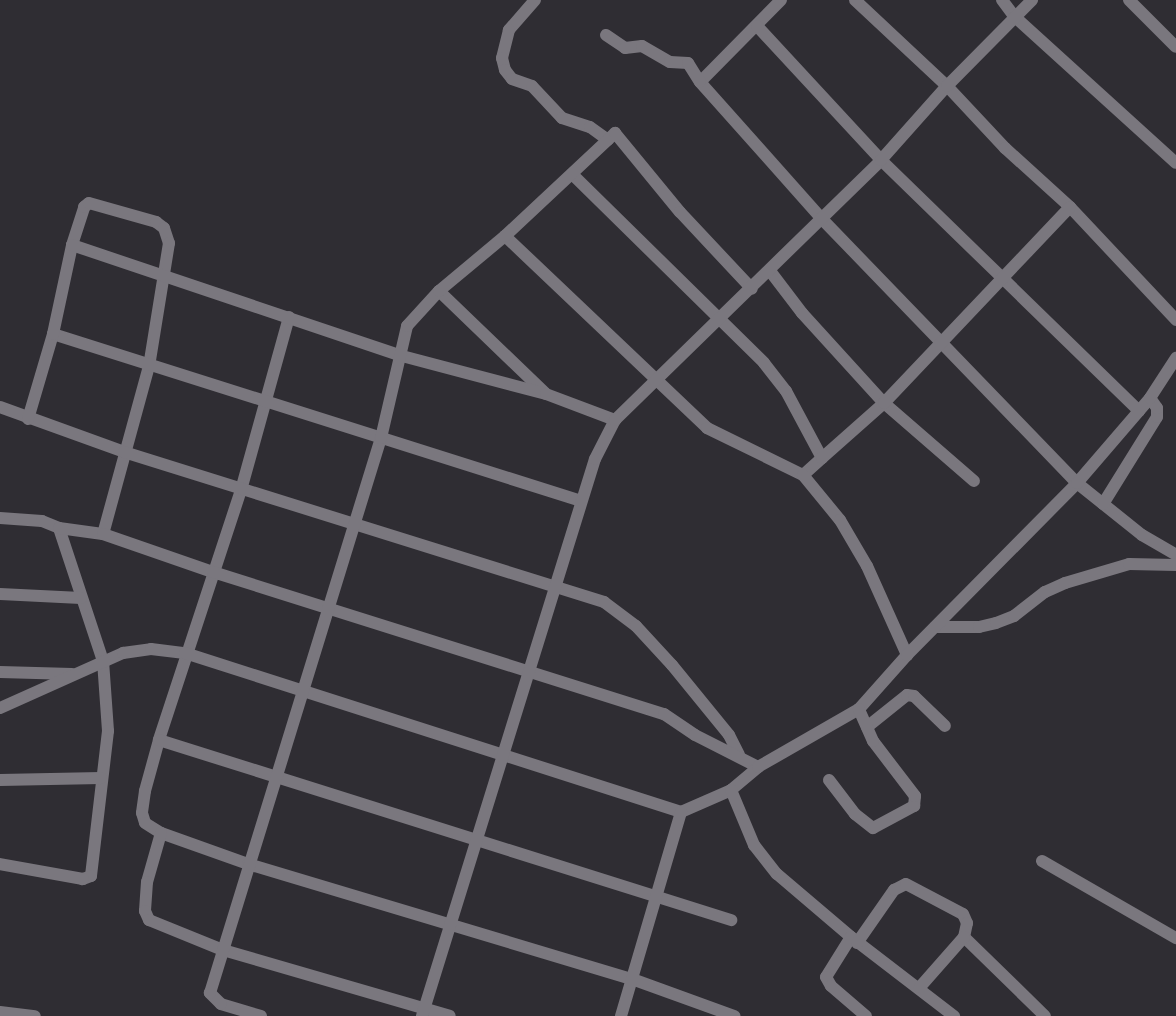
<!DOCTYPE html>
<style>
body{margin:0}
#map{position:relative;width:1176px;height:1016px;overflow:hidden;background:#2f2d33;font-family:Lato,sans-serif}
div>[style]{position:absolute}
.minor>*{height:12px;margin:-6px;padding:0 6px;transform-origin:6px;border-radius:6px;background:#7a777e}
span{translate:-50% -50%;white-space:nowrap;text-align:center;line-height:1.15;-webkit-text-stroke:4.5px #262329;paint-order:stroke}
</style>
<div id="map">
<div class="minor">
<div style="left:535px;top:0;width:40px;rotate:131deg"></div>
<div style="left:509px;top:30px;width:29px;rotate:104deg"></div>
<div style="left:502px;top:58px;width:12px;rotate:76deg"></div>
<div style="left:505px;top:70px;width:11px;rotate:52deg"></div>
<div style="left:512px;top:79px;width:21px;rotate:19deg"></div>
<div style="left:532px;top:86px;width:44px;rotate:46.8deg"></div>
<div style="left:562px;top:118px;width:29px;rotate:18deg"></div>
<div style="left:590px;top:127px;width:22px;rotate:36deg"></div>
<div style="left:781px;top:0;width:115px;rotate:134.6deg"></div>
<div style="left:700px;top:82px;width:182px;rotate:48.3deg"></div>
<div style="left:821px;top:218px;width:368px;rotate:46deg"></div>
<div style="left:1077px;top:483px;width:83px;rotate:38.7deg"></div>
<div style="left:1142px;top:535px;width:39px;rotate:30deg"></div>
<div style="left:855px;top:0;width:126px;rotate:43.1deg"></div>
<div style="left:947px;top:86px;width:85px;rotate:46.9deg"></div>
<div style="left:1005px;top:148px;width:88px;rotate:42.2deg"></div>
<div style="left:1070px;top:207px;width:155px;rotate:46.8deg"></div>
<div style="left:1002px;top:0;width:21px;rotate:53deg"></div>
<div style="left:1015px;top:17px;width:217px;rotate:42.2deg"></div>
<div style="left:1129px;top:0;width:66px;rotate:45deg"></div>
<div style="left:757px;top:26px;width:183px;rotate:47.2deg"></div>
<div style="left:881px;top:160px;width:360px;rotate:44.2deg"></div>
<div style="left:606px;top:35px;width:23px;rotate:34deg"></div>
<div style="left:625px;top:48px;width:17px;rotate:-7deg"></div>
<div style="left:642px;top:46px;width:32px;rotate:30deg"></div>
<div style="left:670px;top:62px;width:18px;rotate:3deg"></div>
<div style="left:688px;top:63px;width:22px;rotate:58deg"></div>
<div style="left:572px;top:174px;width:269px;rotate:44.5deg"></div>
<div style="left:764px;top:363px;width:36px;rotate:52deg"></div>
<div style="left:786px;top:391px;width:76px;rotate:61.8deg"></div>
<div style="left:822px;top:458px;width:25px;rotate:138deg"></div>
<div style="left:505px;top:236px;width:279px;rotate:43.5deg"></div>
<div style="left:707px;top:428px;width:107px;rotate:26.1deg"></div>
<div style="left:803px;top:475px;width:58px;rotate:50.6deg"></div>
<div style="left:840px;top:520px;width:53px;rotate:59.6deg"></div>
<div style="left:867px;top:566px;width:98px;rotate:65.8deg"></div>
<div style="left:72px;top:245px;width:40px;rotate:-72deg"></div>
<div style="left:84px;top:207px;width:6px;rotate:-39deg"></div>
<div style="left:89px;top:203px;width:70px;rotate:15.8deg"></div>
<div style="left:156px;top:222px;width:10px;rotate:37deg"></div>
<div style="left:164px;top:228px;width:16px;rotate:72deg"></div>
<div style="left:169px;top:243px;width:125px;rotate:99.2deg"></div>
<div style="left:149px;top:366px;width:174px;rotate:105.3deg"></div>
<div style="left:770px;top:271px;width:53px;rotate:52.7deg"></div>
<div style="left:802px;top:313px;width:122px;rotate:47.7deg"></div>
<div style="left:884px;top:403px;width:119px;rotate:40.9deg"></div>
<div style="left:439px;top:291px;width:147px;rotate:43.9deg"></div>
<div style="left:289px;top:317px;width:180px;rotate:105.5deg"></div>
<div style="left:241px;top:490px;width:263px;rotate:108.2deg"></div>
<div style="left:159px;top:740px;width:53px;rotate:105.4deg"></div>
<div style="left:145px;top:791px;width:22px;rotate:98deg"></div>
<div style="left:142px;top:813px;width:10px;rotate:73deg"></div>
<div style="left:145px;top:823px;width:19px;rotate:32deg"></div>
<div style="left:161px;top:833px;width:92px;rotate:19.6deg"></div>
<div style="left:248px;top:864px;width:401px;rotate:16.7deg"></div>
<div style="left:632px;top:979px;width:109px;rotate:19.9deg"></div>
<div style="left:53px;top:334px;width:554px;rotate:17.55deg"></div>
<div style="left:0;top:407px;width:132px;rotate:19.9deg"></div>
<div style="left:124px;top:452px;width:503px;rotate:17.35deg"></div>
<div style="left:604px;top:602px;width:40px;rotate:37deg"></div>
<div style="left:636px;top:626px;width:53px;rotate:47.3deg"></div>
<div style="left:672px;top:665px;width:90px;rotate:50.8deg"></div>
<div style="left:729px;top:735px;width:22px;rotate:63deg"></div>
<div style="left:28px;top:419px;width:89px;rotate:-73.6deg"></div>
<div style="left:53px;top:334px;width:91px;rotate:-77.9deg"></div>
<div style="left:72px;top:245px;width:348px;rotate:18.6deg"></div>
<div style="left:402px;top:356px;width:149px;rotate:14.8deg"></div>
<div style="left:546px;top:394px;width:74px;rotate:20.6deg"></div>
<div style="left:822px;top:458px;width:83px;rotate:-41.6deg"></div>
<div style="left:884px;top:403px;width:270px;rotate:-46.5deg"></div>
<div style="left:1103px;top:504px;width:102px;rotate:-58.2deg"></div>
<div style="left:1157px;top:417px;width:9px;rotate:-90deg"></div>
<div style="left:1157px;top:408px;width:12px;rotate:-125deg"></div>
<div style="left:0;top:518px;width:42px;rotate:4.1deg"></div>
<div style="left:42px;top:521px;width:18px;rotate:22deg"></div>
<div style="left:59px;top:528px;width:140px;rotate:71.7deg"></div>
<div style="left:103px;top:661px;width:70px;rotate:85.9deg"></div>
<div style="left:108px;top:731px;width:146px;rotate:96.7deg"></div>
<div style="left:91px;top:876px;width:9px;rotate:159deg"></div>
<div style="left:83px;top:879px;width:84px;rotate:-169.8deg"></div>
<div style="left:59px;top:528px;width:44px;rotate:7.8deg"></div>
<div style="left:103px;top:534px;width:116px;rotate:19.1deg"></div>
<div style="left:213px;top:572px;width:473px;rotate:17.5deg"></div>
<div style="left:664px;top:714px;width:37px;rotate:34deg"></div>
<div style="left:695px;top:735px;width:71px;rotate:26.9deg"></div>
<div style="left:0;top:594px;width:81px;rotate:2.8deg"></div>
<div style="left:935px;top:627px;width:44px"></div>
<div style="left:979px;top:627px;width:17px;rotate:-13deg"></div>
<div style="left:996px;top:623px;width:19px;rotate:-21deg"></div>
<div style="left:1014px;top:616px;width:39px;rotate:-38deg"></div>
<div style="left:1045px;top:592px;width:22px;rotate:-24deg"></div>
<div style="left:1065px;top:583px;width:67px;rotate:-16.5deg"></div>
<div style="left:1129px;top:564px;width:47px;rotate:1.2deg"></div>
<div style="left:0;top:672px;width:72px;rotate:1.6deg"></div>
<div style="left:0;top:708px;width:135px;rotate:-24.1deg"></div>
<div style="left:123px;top:653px;width:28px;rotate:-8deg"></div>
<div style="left:151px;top:649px;width:34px;rotate:7deg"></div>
<div style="left:185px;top:653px;width:521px;rotate:17.77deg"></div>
<div style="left:681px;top:812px;width:55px;rotate:-23.7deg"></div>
<div style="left:731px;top:790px;width:35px;rotate:-40deg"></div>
<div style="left:758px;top:767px;width:116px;rotate:-29.9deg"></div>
<div style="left:859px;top:709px;width:72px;rotate:-48.4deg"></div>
<div style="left:907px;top:655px;width:242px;rotate:-45.3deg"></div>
<div style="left:1077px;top:483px;width:112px;rotate:-49.3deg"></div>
<div style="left:1150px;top:398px;width:48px;rotate:-57deg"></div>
<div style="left:867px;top:727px;width:51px;rotate:-38.7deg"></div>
<div style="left:907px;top:695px;width:7px;rotate:8deg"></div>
<div style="left:914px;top:696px;width:43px;rotate:44.1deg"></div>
<div style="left:159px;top:740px;width:600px;rotate:17.47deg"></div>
<div style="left:0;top:780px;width:101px;rotate:-1.1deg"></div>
<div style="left:829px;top:780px;width:43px;rotate:52.6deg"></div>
<div style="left:855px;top:814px;width:23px;rotate:38deg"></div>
<div style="left:873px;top:828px;width:47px;rotate:-28.2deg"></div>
<div style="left:914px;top:806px;width:10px;rotate:-84deg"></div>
<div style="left:915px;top:796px;width:69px;rotate:-127.4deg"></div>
<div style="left:873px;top:741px;width:35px;rotate:-114deg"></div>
<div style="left:731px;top:790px;width:60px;rotate:67.3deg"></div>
<div style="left:754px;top:845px;width:37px;rotate:52deg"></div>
<div style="left:777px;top:874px;width:97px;rotate:40.4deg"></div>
<div style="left:851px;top:937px;width:130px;rotate:37.5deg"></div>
<div style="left:161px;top:833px;width:51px;rotate:105.9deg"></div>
<div style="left:147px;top:882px;width:29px;rotate:94deg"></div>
<div style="left:145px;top:911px;width:10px;rotate:66deg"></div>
<div style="left:149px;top:920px;width:80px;rotate:22.1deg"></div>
<div style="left:223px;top:950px;width:236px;rotate:16.2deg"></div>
<div style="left:1042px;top:861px;width:155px;rotate:29.9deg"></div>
<div style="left:851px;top:937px;width:47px;rotate:122deg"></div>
<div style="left:826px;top:977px;width:10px;rotate:61deg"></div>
<div style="left:831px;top:986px;width:46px;rotate:40.6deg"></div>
<div style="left:964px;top:937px;width:113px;rotate:44.3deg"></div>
<div style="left:857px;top:943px;width:65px;rotate:-55.1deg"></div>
<div style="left:894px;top:890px;width:13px;rotate:-27deg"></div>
<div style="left:906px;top:884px;width:64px;rotate:27.8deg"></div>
<div style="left:963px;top:914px;width:10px;rotate:66deg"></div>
<div style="left:967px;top:923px;width:14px;rotate:102deg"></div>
<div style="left:964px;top:937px;width:67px;rotate:131.3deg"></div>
<div style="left:0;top:1012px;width:35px;rotate:7deg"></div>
<div style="left:261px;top:1016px;width:42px;rotate:-163.3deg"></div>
<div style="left:221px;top:1004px;width:16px;rotate:-135deg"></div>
<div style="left:210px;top:993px;width:581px;rotate:-72.88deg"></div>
<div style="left:381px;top:438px;width:115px;rotate:-76.9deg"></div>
<div style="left:407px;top:326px;width:47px;rotate:-47.6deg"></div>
<div style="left:439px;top:291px;width:86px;rotate:-39.8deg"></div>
<div style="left:505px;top:236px;width:151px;rotate:-43.1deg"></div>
<div style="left:615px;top:133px;width:102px;rotate:50.6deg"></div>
<div style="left:680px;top:212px;width:105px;rotate:46.9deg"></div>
<div style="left:422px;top:1016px;width:583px;rotate:-72.75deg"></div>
<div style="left:595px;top:459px;width:44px;rotate:-62.9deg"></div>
<div style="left:615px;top:420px;width:372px;rotate:-44.3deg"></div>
<div style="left:881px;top:160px;width:99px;rotate:-48.3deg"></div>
<div style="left:947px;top:86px;width:121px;rotate:-45.3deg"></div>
<div style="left:621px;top:1016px;width:213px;rotate:-73.6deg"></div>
</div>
</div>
